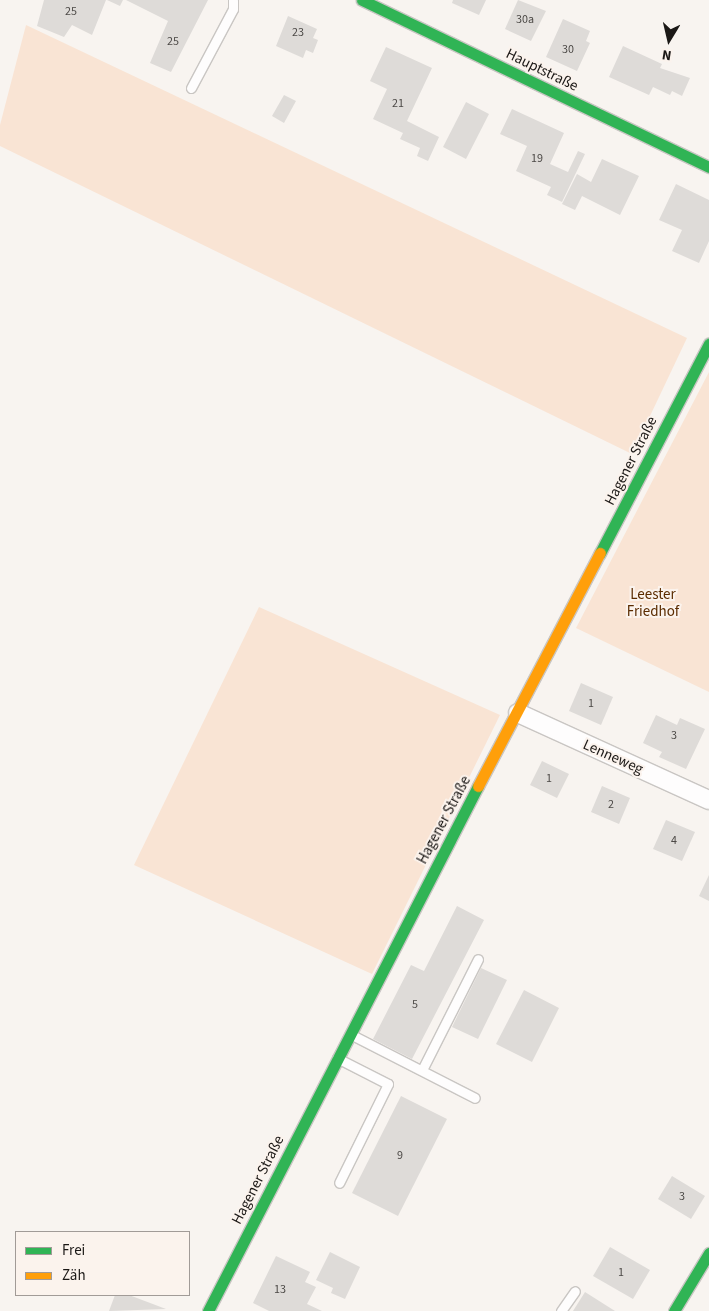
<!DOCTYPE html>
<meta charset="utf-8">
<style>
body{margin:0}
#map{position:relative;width:709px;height:1311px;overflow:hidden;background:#f8f4f0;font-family:"Source Sans 3",sans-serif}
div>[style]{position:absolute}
.green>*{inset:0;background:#f9e4d4}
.building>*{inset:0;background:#dedbd8}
.roads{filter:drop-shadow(1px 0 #c9c6c3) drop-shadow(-1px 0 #c9c6c3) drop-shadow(0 1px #c9c6c3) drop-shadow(0 -1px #c9c6c3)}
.lane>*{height:9px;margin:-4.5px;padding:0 4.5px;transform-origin:4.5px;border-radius:4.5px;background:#fefdfd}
.street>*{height:18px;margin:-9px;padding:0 9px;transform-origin:9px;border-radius:9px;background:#fefdfd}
.fast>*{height:11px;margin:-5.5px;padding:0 5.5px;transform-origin:5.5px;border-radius:5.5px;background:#30b455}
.slow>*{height:11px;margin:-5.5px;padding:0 5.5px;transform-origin:5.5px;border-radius:5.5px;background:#ff9f0a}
span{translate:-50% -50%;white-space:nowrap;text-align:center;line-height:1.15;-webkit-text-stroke:4px #fbf3ed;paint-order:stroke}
.number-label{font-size:12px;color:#4c4946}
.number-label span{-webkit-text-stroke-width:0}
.street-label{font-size:15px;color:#1b1816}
.park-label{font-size:15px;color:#5b2c00}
.legend{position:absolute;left:15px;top:1231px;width:175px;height:65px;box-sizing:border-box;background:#fbf3ed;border:1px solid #a19b97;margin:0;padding:6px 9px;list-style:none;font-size:15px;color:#1b1816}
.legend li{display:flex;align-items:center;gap:10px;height:25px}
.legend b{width:25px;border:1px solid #a19b97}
.north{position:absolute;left:644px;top:15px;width:50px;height:50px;-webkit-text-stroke:4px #fbf3ed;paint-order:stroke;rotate:189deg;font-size:14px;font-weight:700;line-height:20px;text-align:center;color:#1b1816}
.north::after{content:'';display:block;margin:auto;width:18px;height:22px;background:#1b1816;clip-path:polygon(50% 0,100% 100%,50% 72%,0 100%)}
</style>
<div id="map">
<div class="green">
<div style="clip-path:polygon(26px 25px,687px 338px,632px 454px,0 146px,0 125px)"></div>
<div style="clip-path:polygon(709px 372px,709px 692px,576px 628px)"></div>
<div style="clip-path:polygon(259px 607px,500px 715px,372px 974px,134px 865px)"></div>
</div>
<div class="building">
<div style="clip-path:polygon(44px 0,106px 0,92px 35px,72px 25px,64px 37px,37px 26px)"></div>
<div style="clip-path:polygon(107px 0,123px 0,120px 6px)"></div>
<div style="clip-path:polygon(126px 0,208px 0,171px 72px,150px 63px,168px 21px)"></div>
<div style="clip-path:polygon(453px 0,486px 0,479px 15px,452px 3px)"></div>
<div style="clip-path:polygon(518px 0,546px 11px,531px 41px,505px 29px)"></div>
<div style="clip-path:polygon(288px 16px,317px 29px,313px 38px,318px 40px,313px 53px,306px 50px,303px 58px,276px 46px)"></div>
<div style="clip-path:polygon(563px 19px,590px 31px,586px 41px,590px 43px,577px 71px,546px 57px)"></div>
<div style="clip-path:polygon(623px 46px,662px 64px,660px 68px,690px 78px,682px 96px,672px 91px,670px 95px,653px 87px,649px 95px,609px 77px)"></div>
<div style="clip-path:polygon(386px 47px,432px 68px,407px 121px,439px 137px,428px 161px,417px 156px,420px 148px,400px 139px,403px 133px,373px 119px,387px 89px,370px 81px)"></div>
<div style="clip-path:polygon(284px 95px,296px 101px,284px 123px,272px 116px)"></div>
<div style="clip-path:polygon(466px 102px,489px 114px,466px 159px,443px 147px)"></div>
<div style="clip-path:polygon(512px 109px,564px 133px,550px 164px,568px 172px,578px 151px,585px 154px,562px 202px,547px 195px,551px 187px,516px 171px,527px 146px,500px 134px)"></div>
<div style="clip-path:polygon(602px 159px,639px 176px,620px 215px,582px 196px,575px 210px,562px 204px,577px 174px,591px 182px)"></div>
<div style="clip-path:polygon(676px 184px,709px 200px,709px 241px,699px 263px,672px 251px,682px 230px,659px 220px)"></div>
<div style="clip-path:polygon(581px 683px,613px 697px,601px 725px,569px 711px)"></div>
<div style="clip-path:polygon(656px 715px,677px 725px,680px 718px,705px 729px,686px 769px,659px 757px,662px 752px,643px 743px)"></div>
<div style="clip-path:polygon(542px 761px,569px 774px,557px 798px,530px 785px)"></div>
<div style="clip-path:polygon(602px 786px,630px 798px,619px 824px,591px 812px)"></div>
<div style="clip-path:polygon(666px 820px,695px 832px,682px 861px,653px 849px)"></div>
<div style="clip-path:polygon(709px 875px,709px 901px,699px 896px)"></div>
<div style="clip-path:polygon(457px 906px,484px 920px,412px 1059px,373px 1039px,411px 965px,424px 971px)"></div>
<div style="clip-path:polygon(481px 968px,507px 980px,478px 1039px,452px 1027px)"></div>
<div style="clip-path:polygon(524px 990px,559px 1008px,532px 1062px,496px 1044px)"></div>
<div style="clip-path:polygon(401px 1096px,447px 1119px,398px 1216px,352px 1193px)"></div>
<div style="clip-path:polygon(672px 1176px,705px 1196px,691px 1219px,658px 1199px)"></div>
<div style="clip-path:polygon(610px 1247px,650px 1270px,633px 1299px,593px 1276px)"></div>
<div style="clip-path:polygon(330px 1252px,360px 1267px,345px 1299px,331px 1293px,333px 1288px,316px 1280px)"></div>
<div style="clip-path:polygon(276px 1256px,310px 1272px,305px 1282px,316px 1287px,307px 1304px,322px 1311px,269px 1311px,253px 1303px)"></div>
<div style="clip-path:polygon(585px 1292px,615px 1311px,573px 1311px)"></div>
<div style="clip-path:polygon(115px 1295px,129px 1295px,166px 1309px,109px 1311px)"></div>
</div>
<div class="roads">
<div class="lane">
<div style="left:191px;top:88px;width:89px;rotate:-62deg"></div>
<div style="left:233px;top:9px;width:9px;rotate:-90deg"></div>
<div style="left:350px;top:1034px;width:140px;rotate:27.1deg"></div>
<div style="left:337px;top:1058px;width:57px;rotate:27deg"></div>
<div style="left:388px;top:1084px;width:110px;rotate:116.3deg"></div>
<div style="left:422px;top:1070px;width:124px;rotate:-63.2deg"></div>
<div style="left:561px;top:1311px;width:24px;rotate:-55deg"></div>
</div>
<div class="street">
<div style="left:518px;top:713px;width:210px;rotate:24.5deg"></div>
</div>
<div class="fast">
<div style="left:362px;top:0;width:385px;rotate:25.7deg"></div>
<div style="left:600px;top:553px;width:236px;rotate:-62.5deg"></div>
<div style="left:208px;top:1311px;width:590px;rotate:-62.78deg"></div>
<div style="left:674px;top:1311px;width:68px;rotate:-58.9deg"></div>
</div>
<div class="slow">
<div style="left:478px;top:786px;width:263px;rotate:-62.4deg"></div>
</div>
</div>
<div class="number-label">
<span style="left:71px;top:12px">25</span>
<span style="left:525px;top:20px">30a</span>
<span style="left:298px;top:33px">23</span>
<span style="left:173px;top:42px">25</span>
<span style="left:568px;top:50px">30</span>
<span style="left:398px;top:104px">21</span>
<span style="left:537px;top:159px">19</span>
<span style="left:591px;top:704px">1</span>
<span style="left:674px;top:736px">3</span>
<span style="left:549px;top:779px">1</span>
<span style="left:611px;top:805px">2</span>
<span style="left:674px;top:841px">4</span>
<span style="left:415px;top:1005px">5</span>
<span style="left:400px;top:1156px">9</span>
<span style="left:682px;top:1197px">3</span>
<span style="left:621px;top:1273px">1</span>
<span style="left:280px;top:1290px">13</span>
</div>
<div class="street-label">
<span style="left:542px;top:70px;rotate:26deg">Hauptstraße</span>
<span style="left:631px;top:461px;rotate:-63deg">Hagener Straße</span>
<span style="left:613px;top:757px;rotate:24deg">Lenneweg</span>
<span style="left:444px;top:820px;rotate:-62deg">Hagener Straße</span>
<span style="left:258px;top:1180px;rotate:-63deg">Hagener Straße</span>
</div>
<div class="park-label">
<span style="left:653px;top:603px">Leester<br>Friedhof</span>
</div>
<ul class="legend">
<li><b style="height:6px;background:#30b455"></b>Frei</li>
<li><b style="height:6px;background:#ff9f0a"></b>Zäh</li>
</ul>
<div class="north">N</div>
</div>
